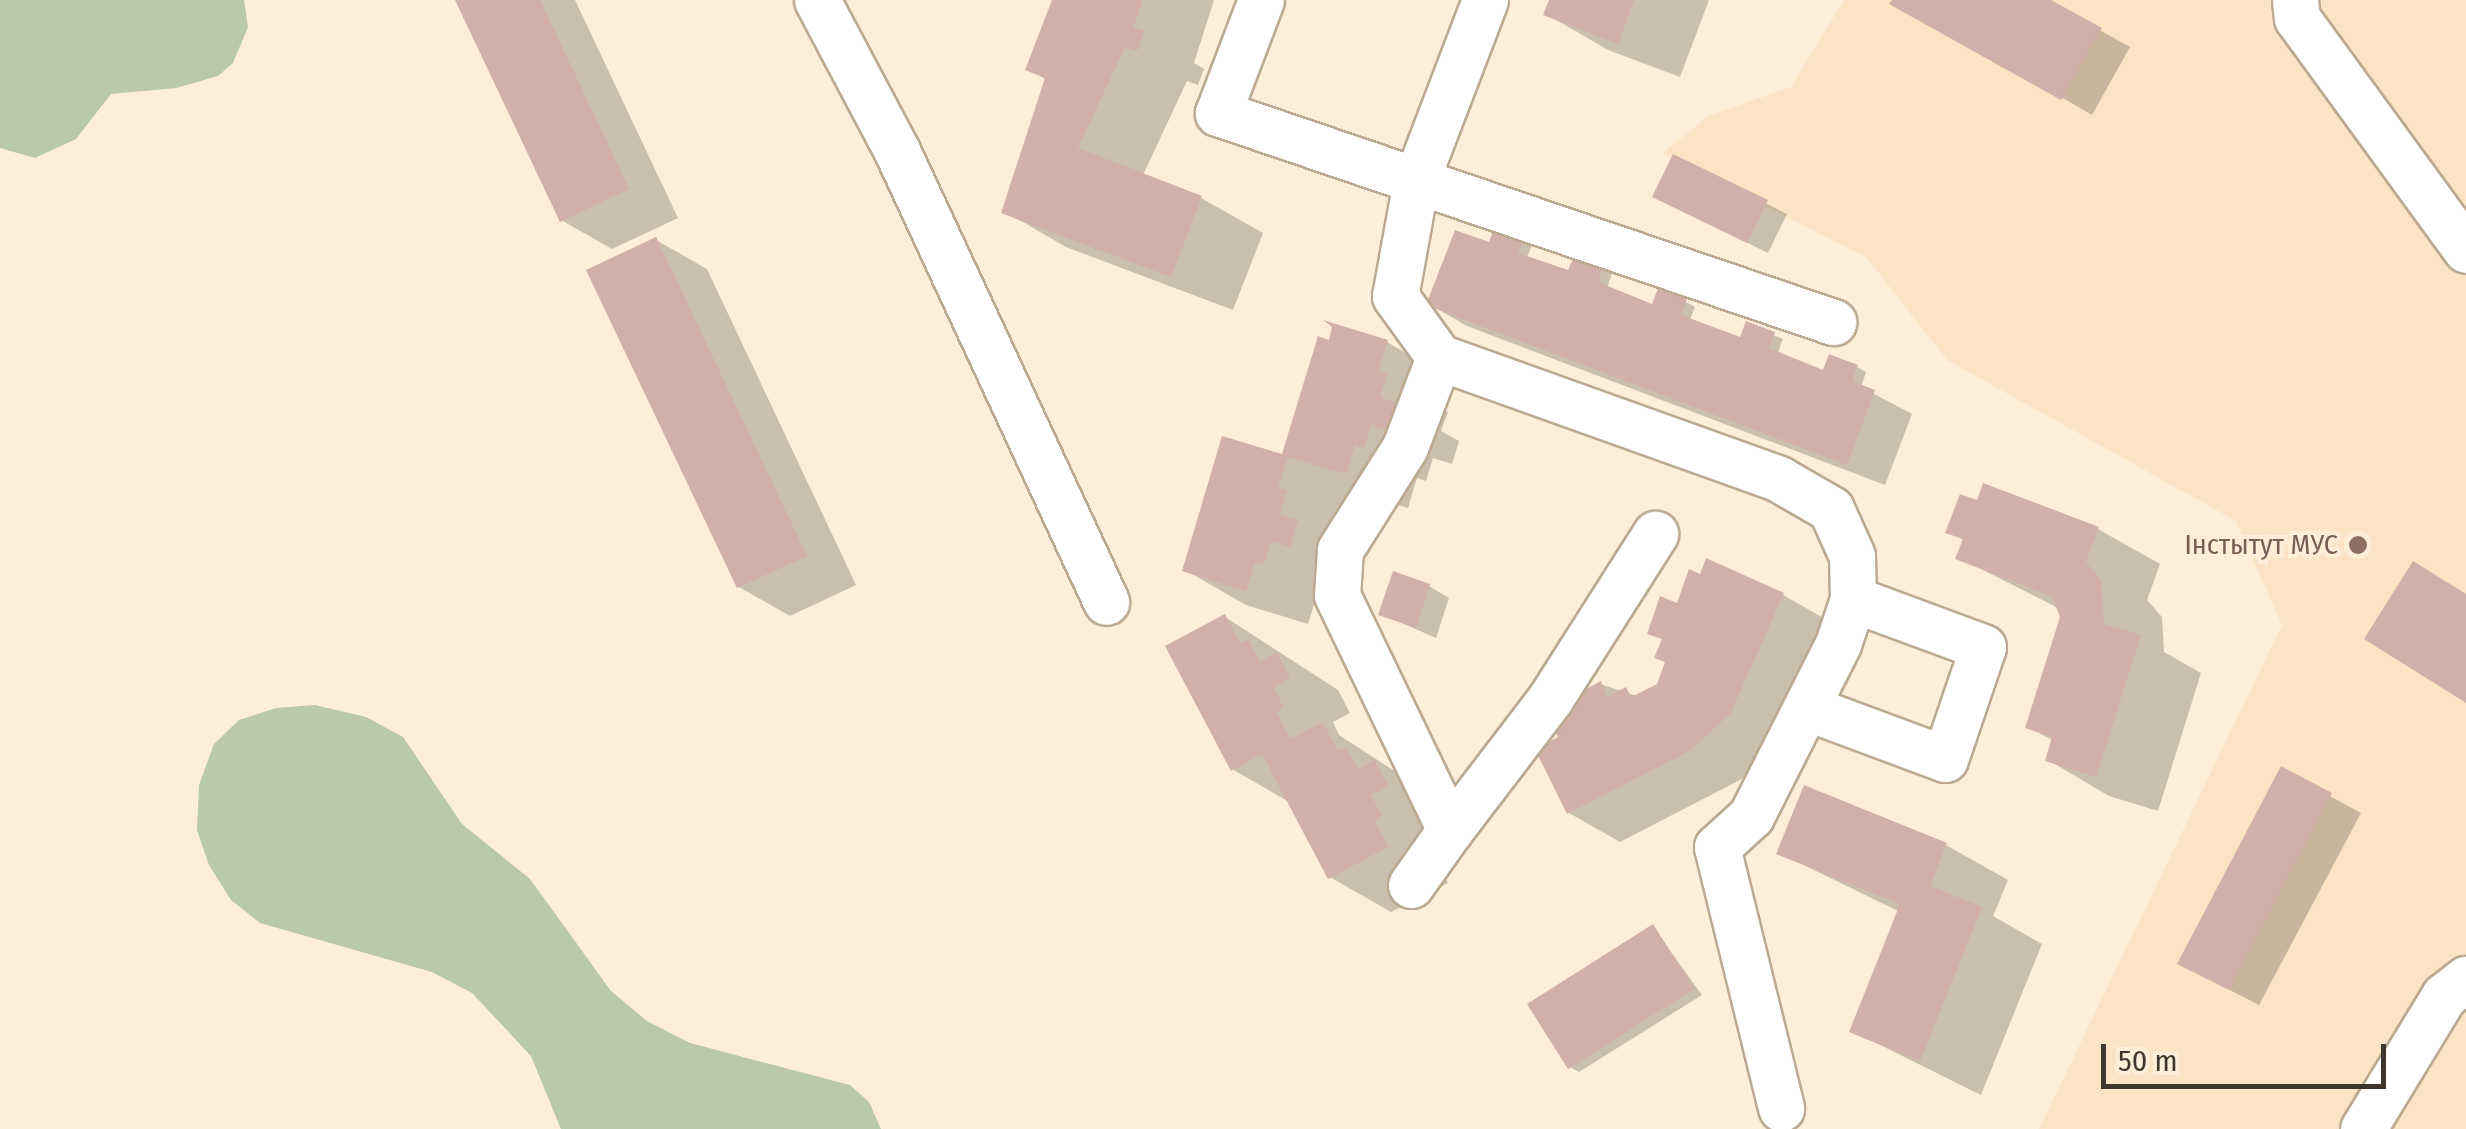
<!DOCTYPE html>
<meta charset="utf-8">
<style>
body{margin:0}
#map{position:relative;width:2466px;height:1129px;overflow:hidden;background:#fdeed9;font-family:"Fira Sans Condensed",sans-serif}
div>[style]{position:absolute}
.built>*{inset:0;background:#fbe4c3}
.green>*{inset:0;background:#bac8ab}
.shadow>*{inset:0;background:#0003}
.building>*{inset:0;background:#d1b0a9}
.roads{filter:drop-shadow(2px 0 #bba991) drop-shadow(-2px 0 #bba991) drop-shadow(0 2px #bba991) drop-shadow(0 -2px #bba991)}
.minor>*{height:45px;margin:-22.5px;padding:0 22.5px;transform-origin:22.5px;border-radius:22.5px;background:#fff}
.dots>*{width:28px;height:28px;translate:-50% -50%;box-sizing:border-box;border:5px solid #fdeed9;border-radius:50%}
span{translate:-50% -50%;white-space:nowrap;text-align:center;line-height:1.15;-webkit-text-stroke:8px #fdeed9;paint-order:stroke}
.education-label{font-size:28px;color:#785e54}
.right{translate:-100% -50%;text-align:right}
.scale{position:absolute;left:2101px;top:1044px;width:285px;height:45px;box-sizing:border-box;border:5px solid #3f372d;border-top:0;padding-left:12px;font-size:30px;line-height:35px;white-space:nowrap;color:#3f372d;-webkit-text-stroke:8px #fdeed9;paint-order:stroke}
</style>
<div id="map">
<div class="built">
<div style="clip-path:polygon(1844px 0,2466px 0,2466px 1129px,2039px 1129px,2282px 625px,2236px 521px,1947px 360px,1866px 257px,1662px 154px,1708px 116px,1791px 87px)"></div>
</div>
<div class="green">
<div style="clip-path:polygon(0 0,244px 0,248px 27px,233px 63px,218px 76px,176px 88px,111px 94px,76px 139px,35px 158px,0 148px)"></div>
<div style="clip-path:polygon(315px 705px,366px 717px,403px 737px,462px 824px,530px 879px,611px 991px,647px 1021px,690px 1043px,850px 1085px,869px 1102px,881px 1129px,561px 1129px,531px 1056px,472px 993px,432px 972px,260px 923px,231px 900px,209px 865px,197px 830px,199px 785px,214px 744px,239px 720px,276px 708px)"></div>
</div>
<div class="shadow">
<div style="clip-path:polygon(457px 0,575px 0,678px 218px,612px 249px,561px 220px)"></div>
<div style="clip-path:polygon(1054px 0,1214px 0,1194px 63px,1204px 69px,1198px 85px,1187px 81px,1143px 175px,1201px 198px,1263px 233px,1233px 310px,1066px 247px,1004px 211px,1047px 80px,1028px 69px)"></div>
<div style="clip-path:polygon(1552px 0,1709px 0,1680px 77px,1608px 50px,1546px 14px)"></div>
<div style="clip-path:polygon(1895px 0,2046px 0,2130px 47px,2092px 115px)"></div>
<div style="clip-path:polygon(1674px 157px,1787px 214px,1768px 253px,1675px 207px)"></div>
<div style="clip-path:polygon(1522px 239px,1532px 245px,1526px 260px,1604px 289px,1581px 275px,1603px 268px,1612px 273px,1607px 288px,1666px 313px,1686px 302px,1695px 307px,1689px 322px,1758px 348px,1747px 324px,1783px 339px,1777px 355px,1836px 378px,1857px 367px,1866px 372px,1861px 387px,1912px 414px,1885px 485px,1467px 326px,1429px 304px)"></div>
<div style="clip-path:polygon(656px 240px,707px 269px,856px 585px,790px 616px,739px 587px)"></div>
<div style="clip-path:polygon(1387px 342px,1448px 378px,1439px 407px,1448px 412px,1441px 431px,1459px 441px,1452px 464px,1433px 458px,1426px 481px,1417px 478px,1408px 508px,1349px 490px,1308px 624px,1246px 605px,1185px 570px,1283px 458px,1330px 343px)"></div>
<div style="clip-path:polygon(1984px 487px,2098px 529px,2160px 564px,2147px 600px,2162px 617px,2164px 652px,2201px 673px,2158px 811px,2109px 796px,2048px 760px,2054px 741px,2028px 727px,2063px 617px,2060px 609px,1959px 558px,1965px 541px,1948px 531px,1978px 503px)"></div>
<div style="clip-path:polygon(1429px 586px,1449px 598px,1436px 638px,1381px 614px)"></div>
<div style="clip-path:polygon(1783px 595px,1834px 624px,1781px 743px,1740px 780px,1620px 842px,1569px 813px,1561px 738px,1600px 684px,1637px 696px,1659px 686px,1668px 663px,1664px 640px,1650px 632px,1679px 606px)"></div>
<div style="clip-path:polygon(1225px 617px,1338px 690px,1350px 713px,1333px 722px,1339px 735px,1436px 798px,1434px 856px,1448px 883px,1391px 912px,1330px 877px,1291px 803px,1232px 769px)"></div>
<div style="clip-path:polygon(2282px 770px,2361px 813px,2259px 1005px,2210px 980px)"></div>
<div style="clip-path:polygon(1805px 788px,1946px 845px,2008px 880px,1993px 916px,2042px 944px,1981px 1095px,1852px 1031px,1900px 912px,1779px 853px)"></div>
<div style="clip-path:polygon(1653px 927px,1702px 995px,1579px 1072px,1570px 1067px)"></div>
</div>
<div class="building">
<div style="clip-path:polygon(455px 0,540px 0,629px 189px,560px 222px)"></div>
<div style="clip-path:polygon(1052px 0,1143px 0,1133px 27px,1144px 31px,1137px 51px,1125px 47px,1078px 148px,1202px 196px,1171px 277px,1001px 213px,1045px 78px,1025px 70px)"></div>
<div style="clip-path:polygon(1549px 0,1634px 0,1618px 44px,1543px 15px)"></div>
<div style="clip-path:polygon(1892px 0,2051px 0,2102px 28px,2061px 100px,1889px 4px)"></div>
<div style="clip-path:polygon(1673px 154px,1768px 200px,1747px 243px,1652px 197px)"></div>
<div style="clip-path:polygon(1495px 226px,1524px 237px,1518px 253px,1568px 270px,1575px 254px,1604px 266px,1598px 282px,1652px 304px,1658px 288px,1687px 299px,1681px 315px,1740px 337px,1746px 321px,1775px 332px,1769px 348px,1823px 370px,1829px 354px,1858px 365px,1852px 381px,1875px 390px,1847px 465px,1426px 305px,1455px 230px,1489px 242px)"></div>
<div style="clip-path:polygon(656px 237px,807px 556px,737px 588px,586px 270px)"></div>
<div style="clip-path:polygon(1323px 320px,1388px 340px,1378px 371px,1387px 374px,1380px 397px,1398px 403px,1390px 431px,1371px 425px,1364px 448px,1355px 445px,1346px 474px,1288px 457px,1278px 488px,1287px 490px,1280px 514px,1298px 520px,1290px 547px,1271px 541px,1264px 564px,1255px 562px,1246px 591px,1182px 571px,1222px 436px,1282px 454px,1318px 336px,1329px 340px,1332px 327px)"></div>
<div style="clip-path:polygon(1983px 483px,2099px 527px,2086px 562px,2101px 580px,2104px 624px,2141px 635px,2096px 777px,2045px 761px,2052px 737px,2025px 728px,2060px 617px,2052px 596px,1955px 559px,1963px 539px,1945px 533px,1960px 494px,1977px 500px)"></div>
<div style="clip-path:polygon(1706px 558px,1784px 593px,1730px 714px,1689px 751px,1567px 814px,1535px 749px,1558px 737px,1552px 727px,1569px 718px,1562px 702px,1601px 681px,1607px 697px,1626px 687px,1631px 697px,1657px 684px,1665px 662px,1654px 658px,1662px 639px,1647px 634px,1660px 596px,1677px 603px,1689px 569px,1700px 574px)"></div>
<div style="clip-path:polygon(2413px 561px,2466px 594px,2466px 703px,2364px 639px)"></div>
<div style="clip-path:polygon(1393px 571px,1430px 584px,1416px 628px,1378px 615px)"></div>
<div style="clip-path:polygon(1225px 614px,1240px 644px,1249px 640px,1260px 662px,1277px 652px,1290px 678px,1273px 687px,1284px 708px,1276px 712px,1290px 739px,1323px 722px,1338px 751px,1346px 747px,1358px 769px,1375px 760px,1388px 785px,1371px 795px,1382px 816px,1374px 820px,1388px 847px,1328px 879px,1262px 754px,1231px 771px,1165px 646px)"></div>
<div style="clip-path:polygon(2281px 766px,2332px 793px,2229px 990px,2177px 964px)"></div>
<div style="clip-path:polygon(1804px 785px,1947px 843px,1930px 886px,1982px 907px,1920px 1061px,1849px 1032px,1900px 904px,1776px 854px)"></div>
<div style="clip-path:polygon(1653px 924px,1694px 989px,1568px 1069px,1527px 1004px)"></div>
</div>
<div class="roads">
<div class="minor">
<div style="left:817px;top:0;width:171px;rotate:62.1deg"></div>
<div style="left:897px;top:151px;width:497px;rotate:65.1deg"></div>
<div style="left:1261px;top:0;width:121px;rotate:110.8deg"></div>
<div style="left:1218px;top:113px;width:650px;rotate:18.77deg"></div>
<div style="left:1485px;top:0;width:194px;rotate:110.9deg"></div>
<div style="left:1416px;top:181px;width:117px;rotate:100.3deg"></div>
<div style="left:1395px;top:296px;width:75px;rotate:54.2deg"></div>
<div style="left:1439px;top:357px;width:361px;rotate:19.7deg"></div>
<div style="left:1779px;top:479px;width:60px;rotate:30deg"></div>
<div style="left:1831px;top:509px;width:51px;rotate:65.9deg"></div>
<div style="left:1852px;top:556px;width:43px;rotate:88.7deg"></div>
<div style="left:1853px;top:599px;width:47px;rotate:108.4deg"></div>
<div style="left:1838px;top:644px;width:193px;rotate:116.8deg"></div>
<div style="left:1751px;top:816px;width:46px;rotate:137.6deg"></div>
<div style="left:1717px;top:847px;width:269px;rotate:76.2deg"></div>
<div style="left:2295px;top:0;width:18px;rotate:84deg"></div>
<div style="left:2297px;top:18px;width:287px;rotate:53.9deg"></div>
<div style="left:1439px;top:357px;width:96px;rotate:110.7deg"></div>
<div style="left:1405px;top:447px;width:122px;rotate:122.3deg"></div>
<div style="left:1340px;top:550px;width:45px;rotate:93.8deg"></div>
<div style="left:1337px;top:595px;width:261px;rotate:64.3deg"></div>
<div style="left:1450px;top:830px;width:165px;rotate:-52.6deg"></div>
<div style="left:1550px;top:699px;width:196px;rotate:-57.5deg"></div>
<div style="left:1808px;top:708px;width:146px;rotate:20.4deg"></div>
<div style="left:1945px;top:759px;width:118px;rotate:-71.3deg"></div>
<div style="left:1983px;top:647px;width:139px;rotate:-159.7deg"></div>
<div style="left:1411px;top:885px;width:67px;rotate:-54.7deg"></div>
<div style="left:2363px;top:1129px;width:156px;rotate:-58.7deg"></div>
<div style="left:2444px;top:996px;width:28px;rotate:-38deg"></div>
</div>
</div>
<div class="dots">
<div style="left:2358px;top:545px;background:#8d6e63"></div>
</div>
<div class="education-label">
<span class="right" style="left:2338px;top:545px">Інстытут МУС</span>
</div>
<div class="scale">50 m</div>
</div>
